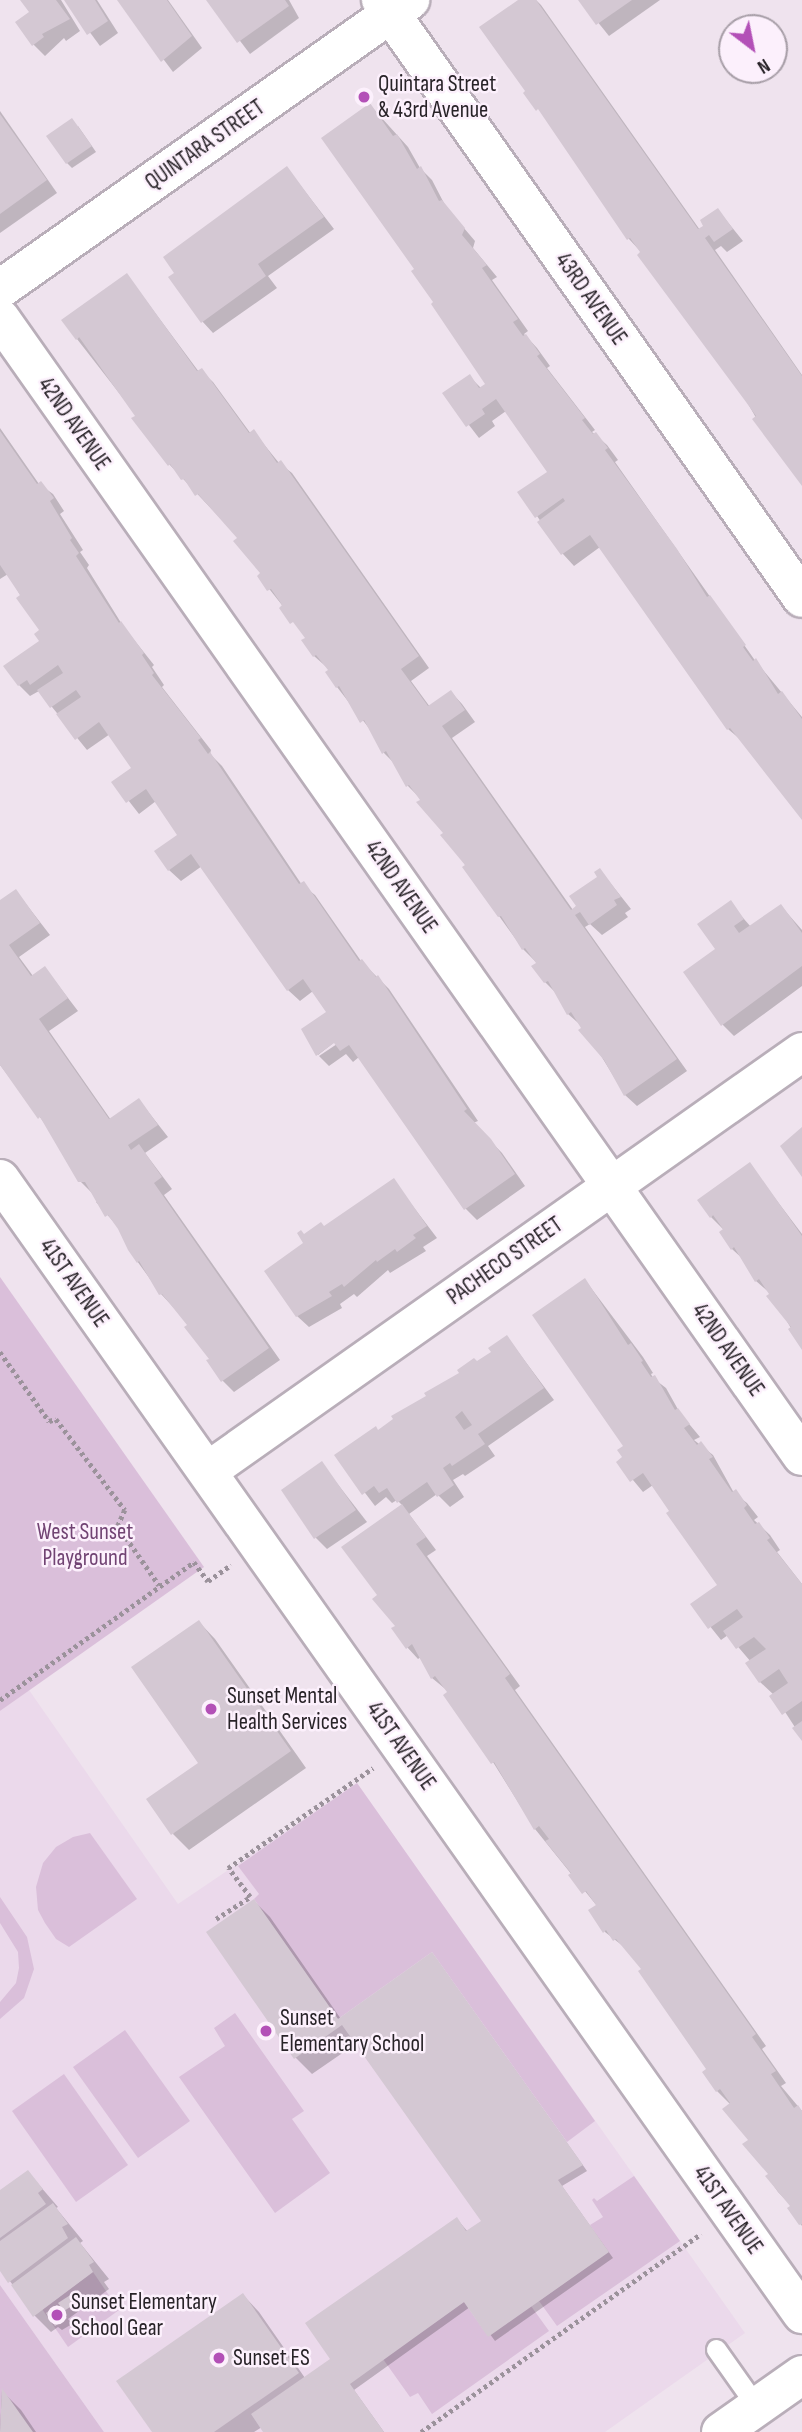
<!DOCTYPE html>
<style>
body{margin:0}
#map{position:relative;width:802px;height:2432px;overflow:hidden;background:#efe3ee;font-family:"Sofia Sans Condensed",sans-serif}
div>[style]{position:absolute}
.built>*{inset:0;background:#ebd9eb}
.green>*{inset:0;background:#dabfda}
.shadow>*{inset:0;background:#0003}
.building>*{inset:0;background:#d4c8d3}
.path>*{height:4.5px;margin-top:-2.25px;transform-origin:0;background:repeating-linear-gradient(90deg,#9b929b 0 3.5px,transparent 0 7px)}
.roads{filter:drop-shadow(2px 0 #b9aeb9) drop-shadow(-2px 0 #b9aeb9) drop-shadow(0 2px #b9aeb9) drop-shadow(0 -2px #b9aeb9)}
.lane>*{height:19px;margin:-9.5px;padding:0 9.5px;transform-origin:9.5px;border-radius:9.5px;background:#fff}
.street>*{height:38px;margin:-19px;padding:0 19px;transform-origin:19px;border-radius:19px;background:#fff}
.dots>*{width:19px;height:19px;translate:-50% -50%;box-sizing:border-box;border:4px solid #fcf0fc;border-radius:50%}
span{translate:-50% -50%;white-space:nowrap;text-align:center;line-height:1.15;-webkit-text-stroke:5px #fcf0fc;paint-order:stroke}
.poi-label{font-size:23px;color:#282328}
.left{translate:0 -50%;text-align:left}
.street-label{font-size:23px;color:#282328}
.park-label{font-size:23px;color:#714373}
.north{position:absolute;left:718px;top:14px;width:70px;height:70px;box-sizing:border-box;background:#fcf0fc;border:2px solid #a79ea7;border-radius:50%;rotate:148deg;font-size:19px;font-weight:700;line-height:28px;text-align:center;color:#282328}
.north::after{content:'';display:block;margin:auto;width:24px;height:32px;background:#b350b7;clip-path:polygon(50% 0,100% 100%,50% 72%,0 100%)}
</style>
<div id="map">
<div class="built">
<div style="clip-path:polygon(29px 1690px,178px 1904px,357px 1783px,745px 2333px,605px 2432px,104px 2432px,0 2285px,0 1711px)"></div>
</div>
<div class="green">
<div style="clip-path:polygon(0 1277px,204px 1567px,0 1711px)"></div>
<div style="clip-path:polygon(357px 1783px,595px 2121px,567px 2142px,432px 1952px,338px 2019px,254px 1899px,259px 1894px,238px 1866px)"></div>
<div style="clip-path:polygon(90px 1833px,137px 1899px,69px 1947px,56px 1939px,45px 1923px,38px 1910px,36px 1887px,43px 1863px,56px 1847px,73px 1837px)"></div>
<div style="clip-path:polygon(0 1897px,27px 1937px,34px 1969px,24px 1998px,0 2019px,0 2002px,16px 1983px,19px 1968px,18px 1952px,0 1923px)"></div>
<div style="clip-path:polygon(235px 2013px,304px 2111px,292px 2119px,330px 2173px,275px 2213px,179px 2077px,225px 2046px,214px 2028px)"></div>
<div style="clip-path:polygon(125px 2030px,190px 2121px,138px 2158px,73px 2067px)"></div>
<div style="clip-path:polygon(64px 2074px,128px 2165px,76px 2202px,12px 2111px)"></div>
<div style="clip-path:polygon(634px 2176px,680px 2241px,557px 2326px,539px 2301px,608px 2252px,590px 2225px,603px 2217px,592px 2200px,594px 2198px,597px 2201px)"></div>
<div style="clip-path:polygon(93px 2272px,119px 2310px,68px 2347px,42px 2309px)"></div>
<div style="clip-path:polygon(0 2285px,104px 2432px,0 2432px)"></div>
<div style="clip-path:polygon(464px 2302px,488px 2336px,531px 2306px,549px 2331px,432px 2414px,418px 2393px,410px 2397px,383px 2359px)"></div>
</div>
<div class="shadow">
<div style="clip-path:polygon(22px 0,61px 0,80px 31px,66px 41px,64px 38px,45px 56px,33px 44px,32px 13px)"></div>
<div style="clip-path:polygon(66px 0,97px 0,118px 33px,100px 46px)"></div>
<div style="clip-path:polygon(119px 0,168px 0,202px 48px,173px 72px)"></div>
<div style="clip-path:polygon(209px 0,289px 0,299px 18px,250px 54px)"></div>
<div style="clip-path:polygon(521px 0,536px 0,541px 5px,700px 230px,718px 210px,743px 241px,727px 252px,721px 246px,715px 250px,802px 375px,802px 481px,767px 437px,747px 402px,639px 255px,642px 253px,629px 239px)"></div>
<div style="clip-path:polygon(580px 0,660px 0,609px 36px)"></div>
<div style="clip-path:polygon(370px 105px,408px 147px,420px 168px,432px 180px,446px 207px,475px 241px,473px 248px,497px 277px,492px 280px,528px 331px,524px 334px,537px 348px,550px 366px,547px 368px,595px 430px,592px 432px,607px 445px,618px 460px,615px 462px,754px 659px,802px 717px,802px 816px,741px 740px,728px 729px,600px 547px,574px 566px,563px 554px,537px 516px,549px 473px,506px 411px,492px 421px,495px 426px,479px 438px,445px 394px,469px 376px,481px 388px,487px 384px,416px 269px)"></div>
<div style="clip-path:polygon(0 111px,57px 193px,0 233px)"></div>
<div style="clip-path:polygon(78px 126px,96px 152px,72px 168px,67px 163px)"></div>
<div style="clip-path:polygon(287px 168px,334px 229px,268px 276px,277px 288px,213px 333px,202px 321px)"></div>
<div style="clip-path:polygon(127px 275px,199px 372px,201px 371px,213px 382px,251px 434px,254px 432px,279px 463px,292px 473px,429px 668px,411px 681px,430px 707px,451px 692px,462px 704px,475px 722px,452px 738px,573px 910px,599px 877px,600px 870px,631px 909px,625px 913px,628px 917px,602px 935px,590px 924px,585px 927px,687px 1071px,637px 1106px,625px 1095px,584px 1028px,568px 1014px,557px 994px,545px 982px,538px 964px,523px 949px,499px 916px,422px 800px,408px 786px,395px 764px,384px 753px,372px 732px,337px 687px,330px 670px,314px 656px,308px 638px,259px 576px,263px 574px,239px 538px,169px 464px,137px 416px,77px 339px)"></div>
<div style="clip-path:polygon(0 428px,39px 484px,53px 494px,64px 511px,60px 514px,83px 550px,80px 552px,89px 565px,87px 568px,123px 626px,154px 665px,152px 667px,164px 685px,162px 687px,211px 750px,210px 754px,222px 766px,302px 885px,315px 895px,361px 961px,389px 989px,478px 1121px,473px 1123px,502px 1153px,525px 1186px,477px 1220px,466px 1209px,359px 1057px,353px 1062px,346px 1054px,329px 1066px,319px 1056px,343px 1040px,341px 1037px,318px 1055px,304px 1030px,328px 1012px,313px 991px,300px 1001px,288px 990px,202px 866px,181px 881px,169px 870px,180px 835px,156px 801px,139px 814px,114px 782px,134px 768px,110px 734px,87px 750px,39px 691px,30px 696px,19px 685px,42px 641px,41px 631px,8px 574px,0 579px)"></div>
<div style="clip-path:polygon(16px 891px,50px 935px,19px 957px,33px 976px,45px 968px,78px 1011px,49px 1031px,111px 1120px,139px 1100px,168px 1137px,145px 1153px,172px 1189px,164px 1195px,280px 1360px,234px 1392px,222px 1380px,190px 1325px,161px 1294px,129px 1250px,119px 1228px,96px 1202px,99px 1200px,79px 1180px,46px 1125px,0 1065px,0 902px)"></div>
<div style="clip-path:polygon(730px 903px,751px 927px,781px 906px,802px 930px,802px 986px,734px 1036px,723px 1025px,718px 949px)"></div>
<div style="clip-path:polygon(750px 1165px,802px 1234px,802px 1347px,771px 1294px,756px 1281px,744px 1260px,732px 1249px,724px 1230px,711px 1217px)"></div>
<div style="clip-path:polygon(393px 1180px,437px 1238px,423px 1247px,426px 1251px,390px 1273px,388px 1270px,357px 1297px,354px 1294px,340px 1304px,342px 1308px,309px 1327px,297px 1316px,304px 1236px,324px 1228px)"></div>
<div style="clip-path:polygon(585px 1280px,643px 1357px,653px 1373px,651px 1374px,653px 1378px,666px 1388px,680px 1413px,700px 1437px,694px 1440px,713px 1455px,734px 1493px,747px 1503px,758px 1517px,754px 1520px,770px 1535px,780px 1550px,777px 1552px,802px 1584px,802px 1738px,774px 1695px,760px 1682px,751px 1662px,728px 1635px,721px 1640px,693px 1605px,720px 1586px,672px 1511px,653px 1485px,643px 1492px,618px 1462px,624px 1458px,626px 1447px)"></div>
<div style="clip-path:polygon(507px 1337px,554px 1400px,488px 1446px,495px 1456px,465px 1476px,463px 1474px,453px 1480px,464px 1497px,450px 1507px,437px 1494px,409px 1514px,436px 1550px,427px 1556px,520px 1686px,515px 1690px,766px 2046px,762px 2049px,786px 2083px,781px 2086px,802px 2111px,802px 2226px,789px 2208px,792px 2206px,778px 2192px,767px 2176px,770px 2175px,745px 2144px,751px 2140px,731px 2105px,717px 2091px,709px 2069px,643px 1969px,628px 1950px,605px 1932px,590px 1911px,597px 1906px,535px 1829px,449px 1692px,432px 1678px,421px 1657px,418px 1659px,407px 1647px,380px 1596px,403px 1506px,397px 1500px,392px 1503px,386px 1497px,375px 1506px,337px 1456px,379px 1432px,493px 1352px)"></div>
<div style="clip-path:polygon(322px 1464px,367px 1522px,327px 1549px,316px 1538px)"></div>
<div style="clip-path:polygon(199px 1622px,215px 1639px,306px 1768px,189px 1850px,173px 1834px,200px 1763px)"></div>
<div style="clip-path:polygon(254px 1901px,270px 1917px,341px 2019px,437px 1960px,587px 2171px,562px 2186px,613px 2258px,495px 2341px,470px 2307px,354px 2390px,384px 2432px,265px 2432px,262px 2427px,254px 2432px,154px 2432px,243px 2295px,259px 2312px,305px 2378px,332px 2360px,457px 2219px,468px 2232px,483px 2222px,357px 2043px,312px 2074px,295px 2057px)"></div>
<div style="clip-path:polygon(28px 2172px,58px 2207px,56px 2208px,83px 2241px,80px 2243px,109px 2279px,104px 2282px,109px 2289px,68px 2319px,72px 2324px,62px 2330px,58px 2327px,51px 2332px,34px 2315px,0 2267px,0 2192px)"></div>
<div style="clip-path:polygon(2px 2391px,21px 2410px,36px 2432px,0 2432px)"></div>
</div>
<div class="building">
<div style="clip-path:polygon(20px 0,56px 0,70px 19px,42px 34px,44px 37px,32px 46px,15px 22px,29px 12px)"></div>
<div style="clip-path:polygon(64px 0,95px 0,108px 21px,87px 35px)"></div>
<div style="clip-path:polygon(117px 0,167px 0,192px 36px,161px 62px)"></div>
<div style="clip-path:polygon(206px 0,285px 0,289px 6px,237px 43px)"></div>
<div style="clip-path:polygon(518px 0,536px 0,698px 229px,703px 226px,700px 220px,718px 208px,733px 229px,714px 242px,709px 235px,705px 238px,802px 376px,802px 486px,752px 419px,756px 416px,746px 402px,637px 255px,640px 252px,630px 238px,627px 240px,538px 109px,536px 111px,523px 93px,525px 91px,479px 27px)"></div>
<div style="clip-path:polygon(578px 0,632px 0,596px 25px)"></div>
<div style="clip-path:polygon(370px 103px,393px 136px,397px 134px,417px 169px,421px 166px,439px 201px,442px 200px,465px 228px,462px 235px,487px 265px,482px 268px,518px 319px,513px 322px,523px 336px,526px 334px,540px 354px,537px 356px,585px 418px,582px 420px,593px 434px,596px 432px,608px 448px,605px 450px,677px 549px,707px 597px,710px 595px,746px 645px,743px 647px,753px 661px,756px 658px,778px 694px,782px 691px,802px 719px,802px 820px,730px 728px,727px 730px,590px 535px,561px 555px,537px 522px,565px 501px,563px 498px,535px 518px,517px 492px,547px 472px,496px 399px,482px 409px,485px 414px,466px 427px,442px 393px,470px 374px,479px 388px,485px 384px,431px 304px,433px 302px,411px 271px,414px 269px,321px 138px)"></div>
<div style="clip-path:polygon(0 114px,47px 180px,0 214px)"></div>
<div style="clip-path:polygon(72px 118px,92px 146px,66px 164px,46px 136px)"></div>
<div style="clip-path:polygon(287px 166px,324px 217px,258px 264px,266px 276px,201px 323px,168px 277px,174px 273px,163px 257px)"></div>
<div style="clip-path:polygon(127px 273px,197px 371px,202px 368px,249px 433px,254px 429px,277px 463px,281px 460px,419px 656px,401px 669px,428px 706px,451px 690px,465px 710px,442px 726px,571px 910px,576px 906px,569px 896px,597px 877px,594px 872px,600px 868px,621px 897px,614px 900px,617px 905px,589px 925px,580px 912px,575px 915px,677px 1059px,624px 1096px,604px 1060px,578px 1030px,581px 1028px,571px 1012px,567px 1015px,548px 981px,544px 983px,531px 966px,536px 963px,525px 948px,522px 950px,501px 916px,498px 917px,462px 867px,465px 865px,440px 835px,443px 833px,416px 802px,420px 800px,409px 785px,406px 787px,386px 751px,382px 754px,364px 720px,360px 723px,339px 686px,336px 688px,325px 672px,328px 670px,316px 655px,313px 657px,301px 640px,305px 638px,293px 622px,290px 624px,279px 608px,282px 605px,271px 589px,267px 591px,257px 576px,260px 573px,233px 541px,237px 538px,198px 494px,195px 496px,184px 479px,181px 480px,170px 464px,168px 466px,131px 418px,135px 416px,79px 337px,76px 340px,61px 320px)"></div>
<div style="clip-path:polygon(0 431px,37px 484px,41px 481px,54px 498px,50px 501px,72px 538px,70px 540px,79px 553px,76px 556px,119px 623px,121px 621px,144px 653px,142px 655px,154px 673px,152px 675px,201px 738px,198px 740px,208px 754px,210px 752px,299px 884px,304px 881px,359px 961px,362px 959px,376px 977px,378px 975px,467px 1109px,464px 1111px,491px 1139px,515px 1174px,464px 1210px,349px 1045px,340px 1051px,334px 1043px,316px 1056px,301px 1029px,326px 1012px,303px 979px,287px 991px,191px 854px,168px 871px,154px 851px,177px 835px,146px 789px,126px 803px,111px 782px,131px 768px,99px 722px,75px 740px,56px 714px,81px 697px,76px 690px,50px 708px,37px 690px,63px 673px,58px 665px,30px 685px,27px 680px,18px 686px,3px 666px,39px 641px,34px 634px,39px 630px,16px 598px,20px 595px,0 565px)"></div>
<div style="clip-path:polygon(16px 889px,40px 923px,9px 945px,31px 976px,45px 966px,68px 998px,39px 1019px,109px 1119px,139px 1098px,158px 1125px,128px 1145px,131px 1150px,139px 1144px,162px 1177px,154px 1183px,269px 1348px,221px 1382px,206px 1360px,209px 1359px,184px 1327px,187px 1325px,162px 1294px,159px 1295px,139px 1261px,137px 1263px,128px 1250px,118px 1229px,108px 1215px,105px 1217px,85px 1182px,78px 1182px,40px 1117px,38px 1119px,0 1065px,0 900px)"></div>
<div style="clip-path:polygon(731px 900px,744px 919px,734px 926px,739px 933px,781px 904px,802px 933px,802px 966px,721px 1026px,683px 972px,715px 949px,697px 924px)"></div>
<div style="clip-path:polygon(802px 1127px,802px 1177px,780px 1146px)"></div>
<div style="clip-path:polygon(750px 1162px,802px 1236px,802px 1350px,788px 1329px,791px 1327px,766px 1296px,769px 1294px,759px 1279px,755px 1282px,734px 1247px,731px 1250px,719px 1232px,723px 1229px,713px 1215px,710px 1218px,697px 1200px)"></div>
<div style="clip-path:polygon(394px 1178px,427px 1226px,413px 1235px,416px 1238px,397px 1252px,395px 1249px,377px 1262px,376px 1260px,344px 1287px,342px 1284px,329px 1292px,332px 1296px,296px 1317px,264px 1271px,303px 1243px,297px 1233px,301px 1230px,304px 1234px,321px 1222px,324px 1226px)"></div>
<div style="clip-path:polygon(585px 1278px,628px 1345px,631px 1343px,643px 1361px,641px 1362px,651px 1377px,655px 1375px,675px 1410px,678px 1408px,690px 1424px,684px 1428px,697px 1445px,701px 1441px,713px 1457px,709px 1459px,732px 1492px,736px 1489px,747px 1505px,744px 1508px,755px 1524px,759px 1522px,770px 1538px,767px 1540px,802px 1584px,802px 1701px,782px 1715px,769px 1696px,788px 1683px,779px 1669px,759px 1683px,745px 1663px,766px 1649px,754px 1637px,736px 1649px,723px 1631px,743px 1617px,737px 1609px,708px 1629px,690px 1604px,717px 1585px,666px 1513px,669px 1511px,643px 1473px,630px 1482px,616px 1462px,622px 1457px,617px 1450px,623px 1446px,532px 1315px)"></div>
<div style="clip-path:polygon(evenodd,507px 1335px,544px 1388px,478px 1434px,485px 1444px,452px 1466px,450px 1463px,443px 1468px,454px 1485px,437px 1497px,427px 1482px,397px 1503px,387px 1488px,379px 1493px,374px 1486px,362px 1495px,334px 1455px,376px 1426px,378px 1430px,393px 1419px,391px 1416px,426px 1396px,424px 1393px,459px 1373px,457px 1370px,474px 1358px,477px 1361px,491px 1352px,488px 1348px,507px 1335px,462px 1411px,472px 1425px,464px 1430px,455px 1417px,462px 1411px)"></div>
<div style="clip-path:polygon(322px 1461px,356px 1510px,314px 1539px,281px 1490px)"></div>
<div style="clip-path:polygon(402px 1504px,426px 1537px,416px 1544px,510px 1674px,505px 1678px,756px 2034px,752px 2037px,776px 2071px,771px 2074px,794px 2108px,798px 2105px,802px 2111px,802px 2224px,799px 2225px,787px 2208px,790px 2206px,765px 2176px,768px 2174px,742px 2144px,748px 2140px,722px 2109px,730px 2103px,720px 2089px,716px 2092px,702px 2072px,706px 2069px,638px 1971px,641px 1969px,616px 1939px,613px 1941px,606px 1930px,603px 1933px,588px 1910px,596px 1905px,586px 1891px,582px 1894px,568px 1875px,571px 1873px,545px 1841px,549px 1839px,539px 1826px,534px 1830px,494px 1762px,491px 1764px,443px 1695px,447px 1692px,435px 1676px,431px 1679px,412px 1644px,406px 1649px,391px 1628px,395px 1626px,372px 1599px,377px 1595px,341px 1547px)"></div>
<div style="clip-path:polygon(199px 1620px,291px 1751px,171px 1835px,146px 1799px,198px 1763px,131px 1667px)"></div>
<div style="clip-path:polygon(802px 1721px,802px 1741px,792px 1728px)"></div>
<div style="clip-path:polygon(254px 1899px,338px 2019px,432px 1952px,583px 2165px,558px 2180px,609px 2252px,488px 2337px,464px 2302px,350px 2384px,384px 2432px,263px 2432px,251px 2414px,330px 2359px,305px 2323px,457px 2217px,466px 2231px,481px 2221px,342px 2025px,294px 2059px,206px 1932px)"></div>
<div style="clip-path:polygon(28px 2170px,43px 2189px,38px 2193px,46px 2204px,0 2238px,0 2190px)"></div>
<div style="clip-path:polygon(53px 2203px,68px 2224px,62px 2227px,68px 2238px,8px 2283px,0 2271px,0 2241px)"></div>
<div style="clip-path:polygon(76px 2237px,94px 2262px,89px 2265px,93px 2272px,33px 2317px,11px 2285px)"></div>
<div style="clip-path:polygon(78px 2290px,84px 2298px,64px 2311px,58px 2303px)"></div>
<div style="clip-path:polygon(243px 2293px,299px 2373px,214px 2432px,152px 2432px,116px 2381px)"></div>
<div style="clip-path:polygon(57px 2305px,67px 2318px,55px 2326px,46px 2313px)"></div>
<div style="clip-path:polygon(2px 2388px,4px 2391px,33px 2432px,0 2432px)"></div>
</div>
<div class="path">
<div style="left:0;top:1352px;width:85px;rotate:54.6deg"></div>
<div style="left:49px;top:1421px;width:7px;rotate:-16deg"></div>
<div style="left:56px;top:1419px;width:114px;rotate:52.8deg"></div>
<div style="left:125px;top:1510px;width:17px;rotate:114deg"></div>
<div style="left:118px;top:1526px;width:72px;rotate:55.2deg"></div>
<div style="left:0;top:1700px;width:238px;rotate:-35.4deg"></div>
<div style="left:194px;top:1562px;width:24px;rotate:54deg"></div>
<div style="left:208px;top:1581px;width:28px;rotate:-35deg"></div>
<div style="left:216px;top:1919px;width:40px;rotate:-32.9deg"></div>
<div style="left:250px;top:1897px;width:36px;rotate:-127deg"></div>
<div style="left:228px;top:1868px;width:176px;rotate:-34.6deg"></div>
<div style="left:421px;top:2432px;width:343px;rotate:-35.3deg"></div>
</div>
<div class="roads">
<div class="lane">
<div style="left:716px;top:2349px;width:71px;rotate:54.7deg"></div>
</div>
<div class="street">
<div style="left:381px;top:0;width:731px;rotate:54.85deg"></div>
<div style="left:0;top:289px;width:502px;rotate:-35.18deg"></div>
<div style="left:0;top:318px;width:1392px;rotate:54.83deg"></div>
<div style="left:0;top:1179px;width:1390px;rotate:54.75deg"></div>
<div style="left:208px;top:1471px;width:727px;rotate:-35.2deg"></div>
<div style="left:721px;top:2432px;width:99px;rotate:-35.1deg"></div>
</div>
</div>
<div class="dots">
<div style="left:364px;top:97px;background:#b350b7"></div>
<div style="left:211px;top:1709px;background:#b350b7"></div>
<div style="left:266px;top:2031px;background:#b350b7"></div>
<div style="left:57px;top:2315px;background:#b350b7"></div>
<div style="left:219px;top:2358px;background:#b350b7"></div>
</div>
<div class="poi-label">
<span class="left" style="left:378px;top:97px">Quintara Street<br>&amp; 43rd Avenue</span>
<span class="left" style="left:227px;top:1709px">Sunset Mental<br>Health Services</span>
<span class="left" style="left:280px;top:2031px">Sunset<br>Elementary School</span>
<span class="left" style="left:71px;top:2315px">Sunset Elementary<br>School Gear</span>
<span class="left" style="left:233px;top:2358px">Sunset ES</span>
</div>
<div class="street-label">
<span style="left:205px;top:145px;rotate:-35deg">QUINTARA STREET</span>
<span style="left:591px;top:299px;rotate:55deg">43RD AVENUE</span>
<span style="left:74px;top:424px;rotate:55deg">42ND AVENUE</span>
<span style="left:401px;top:887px;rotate:55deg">42ND AVENUE</span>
<span style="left:505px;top:1261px;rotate:-35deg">PACHECO STREET</span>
<span style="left:74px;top:1283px;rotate:55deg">41ST AVENUE</span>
<span style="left:728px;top:1350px;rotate:55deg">42ND AVENUE</span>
<span style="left:401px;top:1746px;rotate:55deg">41ST AVENUE</span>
<span style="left:728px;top:2210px;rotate:55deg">41ST AVENUE</span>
</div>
<div class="park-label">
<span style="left:85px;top:1545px">West Sunset<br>Playground</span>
</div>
<div class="north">N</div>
</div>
